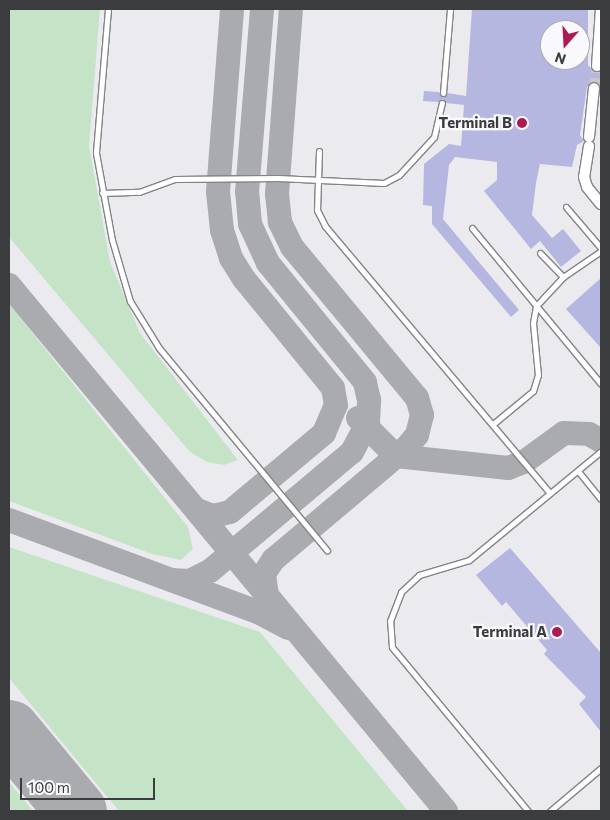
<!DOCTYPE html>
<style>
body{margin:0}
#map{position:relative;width:610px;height:820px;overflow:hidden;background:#ebebef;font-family:Commissioner,sans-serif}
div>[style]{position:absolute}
.green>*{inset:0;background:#c5e4c7}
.taxiway>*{height:24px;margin:-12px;padding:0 12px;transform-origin:12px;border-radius:12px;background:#aaabae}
.runway>*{height:61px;margin:-30.5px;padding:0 30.5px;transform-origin:30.5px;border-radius:30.5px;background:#aaabae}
.building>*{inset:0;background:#b6b7e0}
.street-tunnel>*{height:10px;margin-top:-5px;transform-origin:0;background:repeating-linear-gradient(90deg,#c8c8cb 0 10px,transparent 0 15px)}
.roads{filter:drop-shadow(1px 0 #848488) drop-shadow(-1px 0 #848488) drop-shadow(0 1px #848488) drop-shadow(0 -1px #848488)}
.lane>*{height:5px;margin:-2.5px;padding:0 2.5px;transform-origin:2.5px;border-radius:2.5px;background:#fff}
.street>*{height:10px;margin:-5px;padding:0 5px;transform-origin:5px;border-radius:5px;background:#fff}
.dots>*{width:14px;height:14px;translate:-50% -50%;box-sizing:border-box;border:2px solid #f9f9fd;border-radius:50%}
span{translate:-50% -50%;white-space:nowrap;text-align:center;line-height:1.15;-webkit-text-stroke:4.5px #f9f9fd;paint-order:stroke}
.poi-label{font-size:15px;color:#3b3c3d;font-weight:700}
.right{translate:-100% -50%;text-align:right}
.frame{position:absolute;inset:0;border:10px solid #3b3c3d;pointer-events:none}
.north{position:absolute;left:540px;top:20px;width:50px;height:50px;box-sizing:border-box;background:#f9f9fd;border:1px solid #adadb0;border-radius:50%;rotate:199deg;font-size:14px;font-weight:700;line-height:20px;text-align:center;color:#3b3c3d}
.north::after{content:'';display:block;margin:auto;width:18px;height:22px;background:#ad1c51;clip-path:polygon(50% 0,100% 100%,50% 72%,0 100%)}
.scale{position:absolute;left:20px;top:778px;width:135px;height:22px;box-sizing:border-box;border:2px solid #3b3c3d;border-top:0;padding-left:6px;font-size:15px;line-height:18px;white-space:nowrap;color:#3b3c3d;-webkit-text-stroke:4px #f9f9fd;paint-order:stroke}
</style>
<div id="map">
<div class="green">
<div style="clip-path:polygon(9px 9px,100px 9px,89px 146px,110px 262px,140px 333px,238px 460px,224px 465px,207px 462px,190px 452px,9px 237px)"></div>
<div style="clip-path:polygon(9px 304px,188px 527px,193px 549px,181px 560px,152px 554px,9px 501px)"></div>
<div style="clip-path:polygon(9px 547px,260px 632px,408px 811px,119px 811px,9px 678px)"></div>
<div style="clip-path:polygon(9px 782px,33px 811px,9px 811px)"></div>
</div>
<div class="taxiway">
<div style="left:9px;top:285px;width:684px;rotate:50.28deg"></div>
<div style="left:358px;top:418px;width:54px;rotate:45deg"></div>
<div style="left:396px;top:456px;width:113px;rotate:6.1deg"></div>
<div style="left:508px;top:468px;width:17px;rotate:-21deg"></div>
<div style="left:524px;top:462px;width:49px;rotate:-35.9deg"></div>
<div style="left:564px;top:433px;width:25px;rotate:2deg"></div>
<div style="left:589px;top:434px;width:14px;rotate:30deg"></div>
<div style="left:197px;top:510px;width:17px;rotate:21deg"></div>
<div style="left:213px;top:516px;width:17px;rotate:-13deg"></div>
<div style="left:230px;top:512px;width:123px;rotate:-40deg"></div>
<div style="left:324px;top:433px;width:30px;rotate:-67deg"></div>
<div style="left:336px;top:405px;width:17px;rotate:-100deg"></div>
<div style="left:333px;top:388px;width:141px;rotate:-129.2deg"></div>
<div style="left:244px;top:279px;width:25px;rotate:-122deg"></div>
<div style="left:231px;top:258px;width:29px;rotate:-108deg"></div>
<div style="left:222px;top:230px;width:38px;rotate:-96deg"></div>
<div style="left:218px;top:192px;width:184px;rotate:-85.6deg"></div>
<div style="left:9px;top:520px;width:265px;rotate:20.3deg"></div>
<div style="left:258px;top:612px;width:34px;rotate:28deg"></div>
<div style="left:171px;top:580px;width:19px;rotate:3deg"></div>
<div style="left:190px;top:581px;width:22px;rotate:-27deg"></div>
<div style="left:210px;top:571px;width:185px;rotate:-40deg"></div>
<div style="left:352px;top:452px;width:34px;rotate:-62deg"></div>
<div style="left:368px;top:422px;width:22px;rotate:-87deg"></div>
<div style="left:369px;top:400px;width:18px;rotate:-103deg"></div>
<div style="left:365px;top:382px;width:154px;rotate:-129.2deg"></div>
<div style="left:268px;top:263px;width:43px;rotate:-114.8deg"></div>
<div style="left:250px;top:224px;width:32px;rotate:-95deg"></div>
<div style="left:247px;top:192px;width:184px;rotate:-85.3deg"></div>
<div style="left:267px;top:596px;width:22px;rotate:-98deg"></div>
<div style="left:264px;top:574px;width:17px;rotate:-57deg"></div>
<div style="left:273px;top:560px;width:174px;rotate:-40.1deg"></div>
<div style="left:406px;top:448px;width:17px;rotate:-50deg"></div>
<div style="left:417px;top:435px;width:21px;rotate:-76deg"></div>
<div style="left:422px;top:415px;width:18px;rotate:-106deg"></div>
<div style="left:417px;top:398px;width:196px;rotate:-129.6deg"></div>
<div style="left:292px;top:247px;width:28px;rotate:-116deg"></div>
<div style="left:280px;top:222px;width:28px;rotate:-96deg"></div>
<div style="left:277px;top:194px;width:186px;rotate:-85.7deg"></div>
</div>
<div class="runway">
<div style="left:9px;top:730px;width:105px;rotate:50.4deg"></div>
</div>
<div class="building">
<div style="clip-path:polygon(evenodd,472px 9px,588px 9px,588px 65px,594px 72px,601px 71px,601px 88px,594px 81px,587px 87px,580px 135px,584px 141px,577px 145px,572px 167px,540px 164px,536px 183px,532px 215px,552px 238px,563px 229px,581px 251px,561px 267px,540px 241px,531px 249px,484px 191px,497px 180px,497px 162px,455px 157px,449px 165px,443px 219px,519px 310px,511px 317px,432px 224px,432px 206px,423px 205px,424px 164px,449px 144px,461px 146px,464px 105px,446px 103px,443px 99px,438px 102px,423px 101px,424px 91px,439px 92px,442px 97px,447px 93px,466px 96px,472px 9px,550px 30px,580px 30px,580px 60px,550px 60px,550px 30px)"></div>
<div style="clip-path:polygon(601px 278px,601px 348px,566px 309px)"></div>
<div style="clip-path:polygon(510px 548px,601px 653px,601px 732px,579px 704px,586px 697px,544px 654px,547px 650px,506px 602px,502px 606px,476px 575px)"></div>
</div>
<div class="street-tunnel">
<div style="left:594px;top:88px;width:22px;rotate:-82deg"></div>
</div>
<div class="roads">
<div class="lane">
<div style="left:108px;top:9px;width:144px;rotate:94.8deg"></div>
<div style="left:96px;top:153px;width:88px;rotate:79.6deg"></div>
<div style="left:112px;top:240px;width:64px;rotate:73.6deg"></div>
<div style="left:130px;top:301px;width:55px;rotate:58.3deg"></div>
<div style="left:159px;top:348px;width:263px;rotate:50.3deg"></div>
<div style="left:443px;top:93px;width:84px;rotate:-85.2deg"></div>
<div style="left:319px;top:151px;width:59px;rotate:91.9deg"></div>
<div style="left:317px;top:210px;width:18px;rotate:63deg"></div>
<div style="left:325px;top:226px;width:349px;rotate:49.9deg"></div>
<div style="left:102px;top:193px;width:37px;rotate:-2deg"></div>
<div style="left:139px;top:192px;width:38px;rotate:-20deg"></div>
<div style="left:175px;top:179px;width:103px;rotate:-0.6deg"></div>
<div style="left:278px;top:178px;width:106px;rotate:2.7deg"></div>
<div style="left:384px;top:183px;width:17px;rotate:-28deg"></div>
<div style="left:399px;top:175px;width:52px;rotate:-47.4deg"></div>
<div style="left:434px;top:137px;width:35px;rotate:-77deg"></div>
<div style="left:566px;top:207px;width:54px;rotate:49.5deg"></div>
<div style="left:472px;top:228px;width:202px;rotate:50.4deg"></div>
<div style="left:540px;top:253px;width:33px;rotate:46deg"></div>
<div style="left:563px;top:277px;width:46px;rotate:-34.4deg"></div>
<div style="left:493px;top:424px;width:52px;rotate:-39.5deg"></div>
<div style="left:533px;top:391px;width:17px;rotate:-73deg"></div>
<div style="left:538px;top:375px;width:52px;rotate:-95.5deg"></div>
<div style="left:533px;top:323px;width:17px;rotate:-80deg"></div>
<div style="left:536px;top:306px;width:40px;rotate:-47deg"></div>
<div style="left:578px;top:471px;width:36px;rotate:51deg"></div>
<div style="left:528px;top:811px;width:213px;rotate:-129.7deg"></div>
<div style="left:392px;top:647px;width:26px;rotate:-94deg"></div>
<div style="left:390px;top:621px;width:31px;rotate:-69deg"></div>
<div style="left:401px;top:592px;width:25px;rotate:-43deg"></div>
<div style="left:419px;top:575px;width:52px;rotate:-16.7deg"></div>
<div style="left:469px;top:560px;width:171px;rotate:-39.5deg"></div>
<div style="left:550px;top:811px;width:67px;rotate:-40.1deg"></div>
</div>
<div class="street">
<div style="left:597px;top:66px;width:57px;rotate:-86deg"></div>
<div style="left:589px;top:137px;width:49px;rotate:-84.2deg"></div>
<div style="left:589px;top:146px;width:31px;rotate:99deg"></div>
<div style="left:584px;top:177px;width:10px;rotate:73deg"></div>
<div style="left:587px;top:187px;width:22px;rotate:51deg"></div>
</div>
</div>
<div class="dots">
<div style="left:522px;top:123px;background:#ad1c51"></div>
<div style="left:557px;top:632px;background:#ad1c51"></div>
</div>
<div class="poi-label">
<span class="right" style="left:512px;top:123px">Terminal B</span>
<span class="right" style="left:547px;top:632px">Terminal A</span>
</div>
<div class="frame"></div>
<div class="north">N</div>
<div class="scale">100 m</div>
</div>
